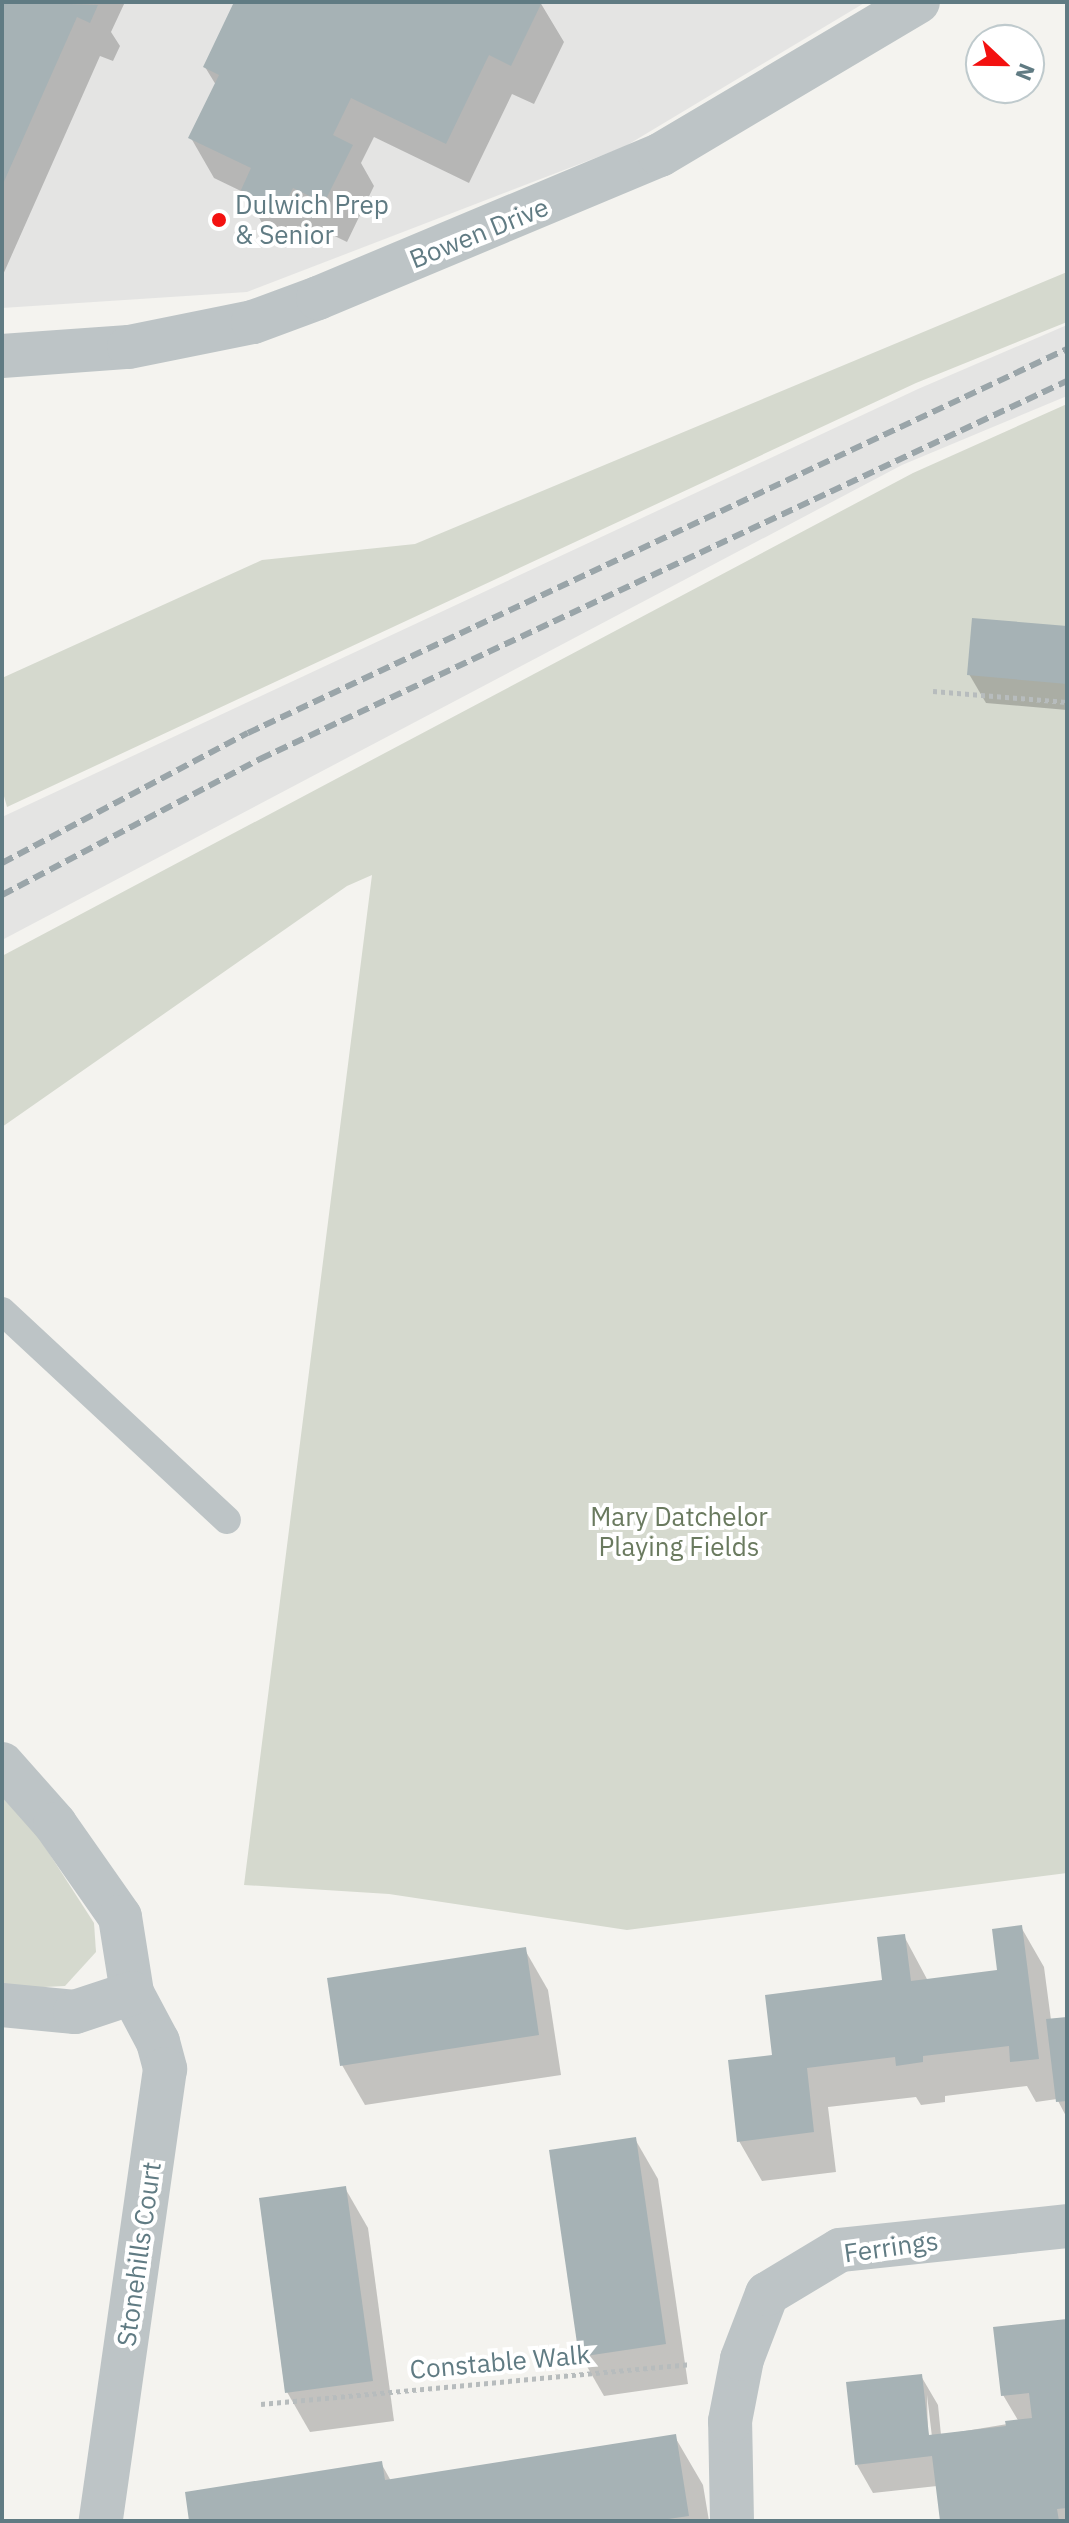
<!DOCTYPE html>
<style>
body{margin:0}
#map{position:relative;width:1069px;height:2523px;overflow:hidden;background:#f4f3ef;font-family:"IBM Plex Sans",sans-serif}
div>[style]{position:absolute}
.built>*{inset:0;background:#e4e4e3}
.green>*{inset:0;background:#d5d9ce}
.shadow>*{inset:0;background:#0003}
.building>*{inset:0;background:#a6b2b5}
.path>*{height:5px;margin-top:-2.5px;transform-origin:0;background:repeating-linear-gradient(90deg,#b7bcbd 0 4px,transparent 0 8px)}
.service>*{height:28px;margin:-14px;padding:0 14px;transform-origin:14px;border-radius:14px;background:#bdc4c6}
.minor>*{height:44px;margin:-22px;padding:0 22px;transform-origin:22px;border-radius:22px;background:#bdc4c6}
.rail>*{height:6px;margin-top:-3px;transform-origin:0;background:repeating-linear-gradient(90deg,#9aa5a9 0 12px,transparent 0 18px)}
.dots>*{width:22px;height:22px;translate:-50% -50%;box-sizing:border-box;border:4px solid #fff;border-radius:50%}
span{translate:-50% -50%;white-space:nowrap;text-align:center;line-height:1.15;-webkit-text-stroke:8px #fff;paint-order:stroke}
.poi-label{font-size:26px;color:#607b83}
.left{translate:0 -50%;text-align:left}
.street-label{font-size:26px;color:#607b83}
.park-label{font-size:26px;color:#6a7a5f}
.frame{position:absolute;inset:0;border:4px solid #607b83;pointer-events:none}
.north{position:absolute;left:965px;top:24px;width:80px;height:80px;box-sizing:border-box;background:#fff;border:2px solid #bfcacd;border-radius:50%;rotate:112deg;font-size:22px;font-weight:700;line-height:32px;text-align:center;color:#607b83}
.north::after{content:'';display:block;margin:auto;width:28px;height:36px;background:#f31110;clip-path:polygon(50% 0,100% 100%,50% 72%,0 100%)}
</style>
<div id="map">
<div class="built">
<div style="clip-path:polygon(2px 2px,866px 2px,624px 147px,247px 292px,2px 308px)"></div>
<div style="clip-path:polygon(1067px 325px,1067px 396px,902px 465px,2px 940px,2px 817px,918px 389px)"></div>
</div>
<div class="green">
<div style="clip-path:polygon(1067px 272px,1067px 322px,916px 383px,7px 807px,2px 789px,2px 678px,262px 560px,415px 544px)"></div>
<div style="clip-path:polygon(1067px 404px,1067px 1873px,627px 1930px,389px 1894px,244px 1885px,372px 875px,347px 886px,2px 1127px,2px 956px,913px 473px)"></div>
<div style="clip-path:polygon(2px 1793px,27px 1819px,94px 1923px,96px 1952px,65px 1986px,2px 1989px)"></div>
</div>
<div class="shadow">
<div style="clip-path:polygon(2px 2px,125px 2px,111px 32px,120px 46px,113px 61px,100px 56px,2px 277px)"></div>
<div style="clip-path:polygon(236px 2px,540px 2px,564px 42px,534px 104px,512px 94px,469px 183px,374px 137px,361px 163px,374px 186px,347px 242px,316px 227px,305px 248px,266px 230px,245px 193px,214px 178px,191px 138px,216px 85px,205px 67px)"></div>
<div style="clip-path:polygon(1067px 628px,1067px 710px,986px 703px,969px 674px)"></div>
<div style="clip-path:polygon(1021px 1927px,1044px 1967px,1051px 2020px,1067px 2019px,1067px 2118px,1057px 2099px,1036px 2102px,1027px 2086px,945px 2096px,945px 2102px,921px 2105px,916px 2097px,828px 2107px,836px 2172px,762px 2181px,739px 2141px,774px 2057px,885px 1982px,904px 1936px,928px 1981px,999px 1972px)"></div>
<div style="clip-path:polygon(525px 1950px,548px 1990px,561px 2075px,365px 2105px,342px 2065px)"></div>
<div style="clip-path:polygon(635px 2139px,658px 2179px,688px 2384px,604px 2396px,581px 2356px)"></div>
<div style="clip-path:polygon(345px 2188px,368px 2228px,394px 2421px,310px 2432px,287px 2392px)"></div>
<div style="clip-path:polygon(evenodd,1067px 2321px,1067px 2521px,942px 2521px,937px 2486px,873px 2493px,857px 2465px,921px 2376px,938px 2405px,941px 2435px,1019px 2422px,1003px 2395px,1067px 2321px,927px 2395px,932px 2437px,928px 2437px,927px 2395px)"></div>
<div style="clip-path:polygon(675px 2437px,703px 2485px,709px 2521px,191px 2521px,381px 2463px,391px 2481px)"></div>
</div>
<div class="building">
<div style="clip-path:polygon(2px 2px,98px 5px,90px 23px,77px 17px,2px 186px)"></div>
<div style="clip-path:polygon(234px 2px,542px 2px,511px 66px,489px 55px,446px 144px,351px 98px,333px 135px,353px 145px,324px 203px,293px 188px,282px 210px,241px 190px,251px 168px,188px 138px,219px 75px,203px 67px)"></div>
<div style="clip-path:polygon(972px 618px,1067px 626px,1067px 684px,967px 675px)"></div>
<div style="clip-path:polygon(1022px 1925px,1039px 2059px,1010px 2062px,1009px 2046px,923px 2056px,923px 2062px,896px 2066px,895px 2057px,807px 2068px,814px 2132px,737px 2142px,728px 2060px,772px 2055px,765px 1995px,882px 1980px,877px 1937px,905px 1934px,911px 1981px,997px 1970px,992px 1929px)"></div>
<div style="clip-path:polygon(526px 1947px,539px 2035px,340px 2066px,327px 1978px)"></div>
<div style="clip-path:polygon(1067px 2017px,1067px 2101px,1056px 2102px,1046px 2019px)"></div>
<div style="clip-path:polygon(636px 2137px,666px 2344px,579px 2357px,549px 2150px)"></div>
<div style="clip-path:polygon(346px 2186px,373px 2381px,285px 2393px,259px 2198px)"></div>
<div style="clip-path:polygon(1067px 2319px,1067px 2508px,1057px 2509px,1059px 2521px,940px 2521px,932px 2456px,855px 2465px,846px 2382px,922px 2374px,929px 2435px,1006px 2426px,1005px 2421px,1032px 2418px,1029px 2393px,1001px 2396px,993px 2327px)"></div>
<div style="clip-path:polygon(676px 2434px,689px 2516px,654px 2521px,189px 2521px,185px 2492px,382px 2461px,385px 2480px)"></div>
</div>
<div class="path">
<div style="left:933px;top:691px;width:134px;rotate:4.7deg"></div>
<div style="left:261px;top:2404px;width:430px;rotate:-5.3deg"></div>
</div>
<div class="service">
<div style="left:2px;top:1311px;width:307px;rotate:42.9deg"></div>
</div>
<div class="minor">
<div style="left:2px;top:356px;width:127px;rotate:-4.1deg"></div>
<div style="left:129px;top:347px;width:126px;rotate:-11.4deg"></div>
<div style="left:253px;top:322px;width:69px;rotate:-20.3deg"></div>
<div style="left:318px;top:298px;width:371px;rotate:-22.7deg"></div>
<div style="left:660px;top:155px;width:300px;rotate:-30.7deg"></div>
<div style="left:2px;top:1764px;width:80px;rotate:48.5deg"></div>
<div style="left:55px;top:1824px;width:113px;rotate:55deg"></div>
<div style="left:120px;top:1917px;width:77px;rotate:81deg"></div>
<div style="left:132px;top:1993px;width:55px;rotate:62deg"></div>
<div style="left:158px;top:2042px;width:28px;rotate:75deg"></div>
<div style="left:165px;top:2069px;width:457px;rotate:98.1deg"></div>
<div style="left:2px;top:2005px;width:73px;rotate:5.5deg"></div>
<div style="left:75px;top:2012px;width:60px;rotate:-18.4deg"></div>
<div style="left:732px;top:2521px;width:100px;rotate:-91.1deg"></div>
<div style="left:730px;top:2421px;width:63px;rotate:-79deg"></div>
<div style="left:742px;top:2359px;width:70px;rotate:-69deg"></div>
<div style="left:767px;top:2294px;width:85px;rotate:-31.1deg"></div>
<div style="left:840px;top:2250px;width:228px;rotate:-6deg"></div>
</div>
<div class="rail">
<div style="left:2px;top:863px;width:278px;rotate:-27.9deg"></div>
<div style="left:248px;top:733px;width:905px;rotate:-25.12deg"></div>
<div style="left:2px;top:895px;width:292px;rotate:-27.8deg"></div>
<div style="left:260px;top:759px;width:891px;rotate:-25.1deg"></div>
</div>
<div class="dots">
<div style="left:219px;top:220px;background:#f31110"></div>
</div>
<div class="poi-label">
<span class="left" style="left:235px;top:220px">Dulwich Prep<br>&amp; Senior</span>
</div>
<div class="street-label">
<span style="left:479px;top:233px;rotate:-22deg">Bowen Drive</span>
<span style="left:891px;top:2247px;rotate:-8deg">Ferrings</span>
<span style="left:139px;top:2254px;rotate:-82deg">Stonehills Court</span>
<span style="left:500px;top:2362px;rotate:-5deg">Constable Walk</span>
</div>
<div class="park-label">
<span style="left:679px;top:1532px">Mary Datchelor<br>Playing Fields</span>
</div>
<div class="frame"></div>
<div class="north">N</div>
</div>
